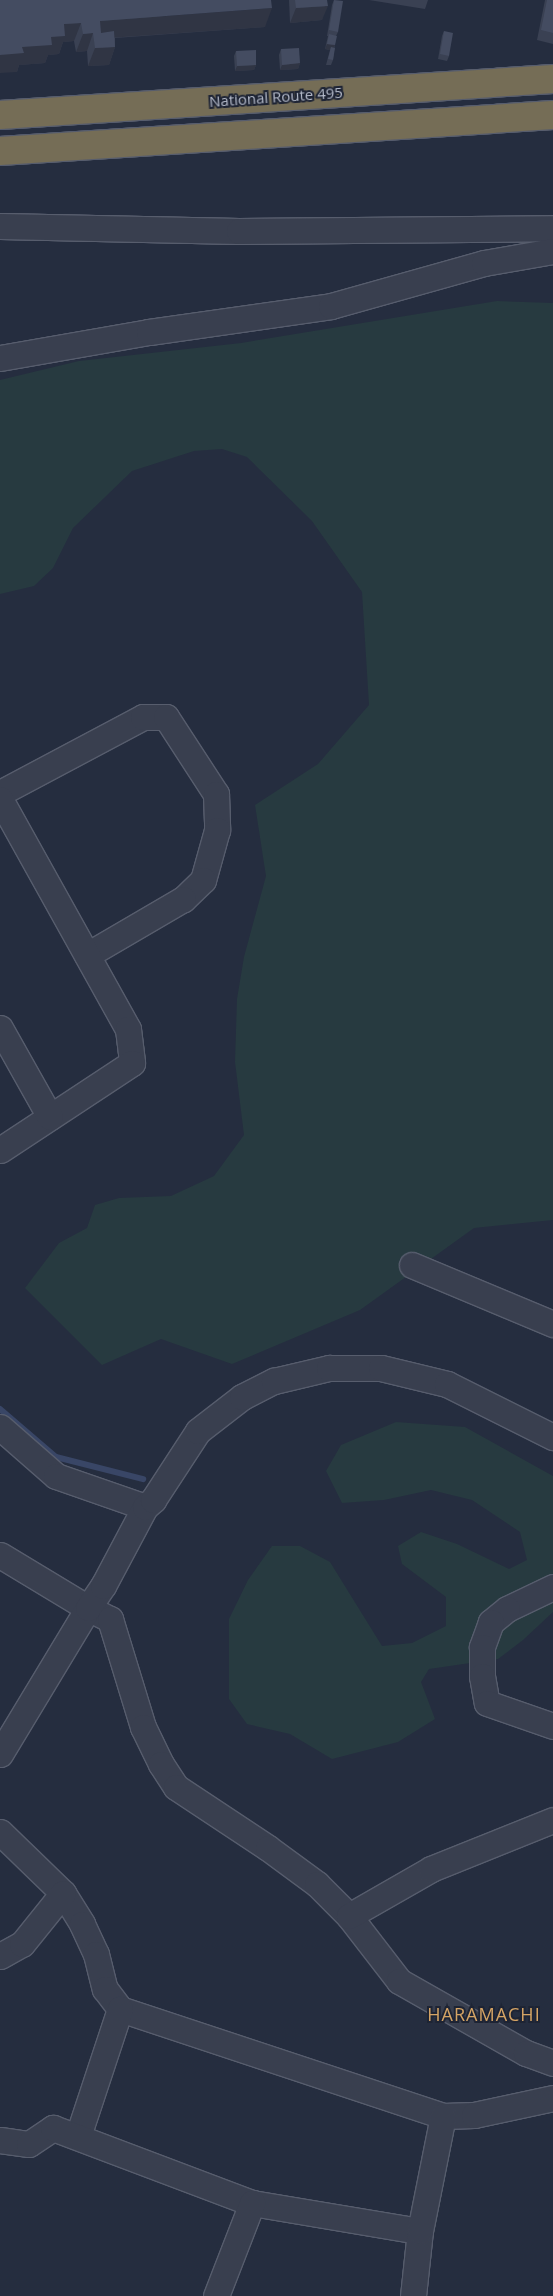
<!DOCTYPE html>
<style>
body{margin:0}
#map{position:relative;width:553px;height:2296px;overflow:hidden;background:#252d3f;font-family:"Open Sans",sans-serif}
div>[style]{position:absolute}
.green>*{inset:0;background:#273a40}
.stream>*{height:6px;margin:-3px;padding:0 3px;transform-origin:3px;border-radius:3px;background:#394666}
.roads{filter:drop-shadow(1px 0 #575d6d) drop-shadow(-1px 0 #575d6d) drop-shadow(0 1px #575d6d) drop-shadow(0 -1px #575d6d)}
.street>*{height:25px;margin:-12.5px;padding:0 12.5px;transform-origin:12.5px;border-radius:12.5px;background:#393f4f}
.highway>*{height:28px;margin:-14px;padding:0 14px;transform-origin:14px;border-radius:14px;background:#756d56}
.wall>*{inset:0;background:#3a4153}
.shaded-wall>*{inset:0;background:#303544}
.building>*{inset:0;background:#444c61}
span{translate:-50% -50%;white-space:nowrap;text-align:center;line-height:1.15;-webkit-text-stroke:4px #1e2434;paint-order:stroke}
.street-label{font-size:15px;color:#b5bbca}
.quarter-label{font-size:18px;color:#d5a465;letter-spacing:1px}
</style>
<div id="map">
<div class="green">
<div style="clip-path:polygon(497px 301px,553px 303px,553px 1220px,474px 1228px,360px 1310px,232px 1364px,161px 1339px,102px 1365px,25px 1288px,59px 1243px,87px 1228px,95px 1205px,119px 1198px,171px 1196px,214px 1176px,244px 1135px,235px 1062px,237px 999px,244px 957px,266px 876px,255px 805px,318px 764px,369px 705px,362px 592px,312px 521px,247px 457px,222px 449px,194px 451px,132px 471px,73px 528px,53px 568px,34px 586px,0 594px,0 380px,79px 361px,241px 343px)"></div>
<div style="clip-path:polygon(396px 1422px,465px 1427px,553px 1476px,553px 1612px,523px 1640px,498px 1659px,429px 1669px,421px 1682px,435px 1719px,398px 1742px,332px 1759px,290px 1734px,247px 1724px,229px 1699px,229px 1619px,248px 1580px,272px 1546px,300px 1546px,330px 1562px,382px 1646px,412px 1643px,446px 1626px,446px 1597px,402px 1564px,398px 1546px,421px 1532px,457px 1544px,509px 1569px,527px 1560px,520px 1532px,472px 1500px,431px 1490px,384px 1500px,342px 1503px,326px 1471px,341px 1445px)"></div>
</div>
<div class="stream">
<div style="left:0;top:1409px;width:74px;rotate:40.6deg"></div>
<div style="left:56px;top:1457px;width:90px;rotate:14.2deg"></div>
</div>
<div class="roads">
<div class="street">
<div style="left:0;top:226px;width:239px;rotate:1.2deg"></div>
<div style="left:239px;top:231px;width:314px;rotate:-0.5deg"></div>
<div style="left:0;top:358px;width:151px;rotate:-9.9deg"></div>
<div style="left:149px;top:332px;width:184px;rotate:-8.1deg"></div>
<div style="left:331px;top:306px;width:159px;rotate:-15.7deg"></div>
<div style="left:484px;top:263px;width:70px;rotate:-9.9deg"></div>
<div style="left:0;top:793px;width:162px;rotate:-28deg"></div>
<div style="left:143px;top:717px;width:23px"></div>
<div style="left:166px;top:717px;width:92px;rotate:57deg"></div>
<div style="left:216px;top:794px;width:36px;rotate:88deg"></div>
<div style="left:217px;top:830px;width:52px;rotate:105.6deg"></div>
<div style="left:203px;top:880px;width:28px;rotate:136deg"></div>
<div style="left:183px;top:899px;width:111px;rotate:149.7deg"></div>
<div style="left:0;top:799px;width:263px;rotate:60.9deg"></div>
<div style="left:128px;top:1029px;width:34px;rotate:83deg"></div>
<div style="left:132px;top:1063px;width:158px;rotate:146.6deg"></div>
<div style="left:0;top:1028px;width:102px;rotate:60.7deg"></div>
<div style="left:412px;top:1265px;width:153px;rotate:22.7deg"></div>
<div style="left:0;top:1427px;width:74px;rotate:41.2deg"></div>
<div style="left:56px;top:1476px;width:94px;rotate:19.2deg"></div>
<div style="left:0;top:1555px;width:103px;rotate:31.1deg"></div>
<div style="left:88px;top:1608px;width:25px;rotate:27deg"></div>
<div style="left:110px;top:1619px;width:113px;rotate:73deg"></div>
<div style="left:143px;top:1727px;width:41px;rotate:64.1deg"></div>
<div style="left:161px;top:1764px;width:27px;rotate:57deg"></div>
<div style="left:176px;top:1787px;width:110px;rotate:33.5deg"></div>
<div style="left:268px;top:1848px;width:61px;rotate:36.3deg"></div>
<div style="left:317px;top:1884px;width:45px;rotate:45deg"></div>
<div style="left:349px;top:1916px;width:82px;rotate:52.4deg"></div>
<div style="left:399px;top:1981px;width:146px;rotate:29.6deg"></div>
<div style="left:526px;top:2053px;width:29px;rotate:20deg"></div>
<div style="left:553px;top:1587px;width:51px;rotate:154.4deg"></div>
<div style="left:507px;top:1609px;width:21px;rotate:141deg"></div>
<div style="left:491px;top:1622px;width:27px;rotate:110deg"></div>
<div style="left:482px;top:1647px;width:29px;rotate:90deg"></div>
<div style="left:482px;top:1676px;width:27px;rotate:80deg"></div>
<div style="left:487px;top:1703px;width:70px;rotate:19.2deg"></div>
<div style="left:0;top:1754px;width:170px;rotate:-58.9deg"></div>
<div style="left:88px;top:1608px;width:27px;rotate:-56deg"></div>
<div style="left:103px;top:1586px;width:89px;rotate:-62deg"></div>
<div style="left:145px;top:1507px;width:11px;rotate:-41deg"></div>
<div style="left:153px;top:1500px;width:82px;rotate:-56.9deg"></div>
<div style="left:198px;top:1431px;width:56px;rotate:-37.7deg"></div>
<div style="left:242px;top:1397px;width:36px;rotate:-27deg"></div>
<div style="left:274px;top:1381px;width:57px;rotate:-13.3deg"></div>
<div style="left:329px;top:1368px;width:52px"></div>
<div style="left:381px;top:1368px;width:68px;rotate:13.6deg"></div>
<div style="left:447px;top:1384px;width:119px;rotate:26.6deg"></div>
<div style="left:0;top:1832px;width:88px;rotate:44.1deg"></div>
<div style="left:63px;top:1893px;width:36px;rotate:58deg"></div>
<div style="left:82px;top:1924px;width:33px;rotate:65deg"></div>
<div style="left:96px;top:1954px;width:36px;rotate:76deg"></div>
<div style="left:105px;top:1989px;width:25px;rotate:53deg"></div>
<div style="left:120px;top:2009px;width:340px;rotate:18.3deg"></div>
<div style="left:443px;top:2116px;width:31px;rotate:-2deg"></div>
<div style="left:474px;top:2115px;width:81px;rotate:-12.1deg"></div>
<div style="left:349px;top:1916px;width:95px;rotate:-29.8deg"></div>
<div style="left:431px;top:1869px;width:131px;rotate:-21.9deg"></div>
<div style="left:0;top:1956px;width:25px;rotate:-29deg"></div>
<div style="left:22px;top:1944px;width:65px;rotate:-51.2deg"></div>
<div style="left:78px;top:2136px;width:134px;rotate:-71.7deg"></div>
<div style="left:0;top:2140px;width:29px;rotate:8deg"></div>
<div style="left:29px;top:2144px;width:29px;rotate:-34deg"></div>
<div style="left:53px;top:2128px;width:213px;rotate:20.7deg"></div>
<div style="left:252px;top:2203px;width:170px;rotate:9.5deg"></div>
<div style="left:216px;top:2296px;width:100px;rotate:-68.8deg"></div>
<div style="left:413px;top:2296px;width:65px;rotate:-83.9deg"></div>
<div style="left:420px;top:2231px;width:117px;rotate:-78.7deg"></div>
</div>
<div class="highway">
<div style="left:0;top:115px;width:554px;rotate:-3.72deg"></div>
<div style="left:0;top:151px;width:554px;rotate:-3.72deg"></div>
</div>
</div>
<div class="wall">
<div style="clip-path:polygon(0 0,265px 27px,115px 38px,115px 47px,109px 65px,88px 66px,87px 51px,76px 52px,74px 41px,63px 42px,59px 54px,48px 55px,45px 63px,19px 65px,17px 72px)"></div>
<div style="clip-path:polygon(289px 0,327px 0,322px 20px,290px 23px)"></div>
<div style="clip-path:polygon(334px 0,338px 32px,336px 36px,333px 60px,331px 65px,326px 65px,330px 50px,325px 49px,328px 36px,327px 36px,332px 5px)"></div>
<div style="clip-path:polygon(369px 0,428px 0,425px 9px)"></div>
<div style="clip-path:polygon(545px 0,553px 0,553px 44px,537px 40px)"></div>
<div style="clip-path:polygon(444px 31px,449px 56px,447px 61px,438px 59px,442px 36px)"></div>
<div style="clip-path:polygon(281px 49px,300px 63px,298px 69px,280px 70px,279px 55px)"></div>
<div style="clip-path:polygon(236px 51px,256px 65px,254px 70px,235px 71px,234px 56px)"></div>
</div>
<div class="shaded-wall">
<div style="clip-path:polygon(328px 6px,322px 20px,290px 23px,296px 8px)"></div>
<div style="clip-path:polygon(272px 8px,265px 27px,94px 39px,100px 21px)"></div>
<div style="clip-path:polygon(81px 23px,74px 41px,63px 42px,59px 54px,48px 55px,45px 63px,19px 65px,17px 72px,0 73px,0 55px,51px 37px,64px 24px)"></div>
<div style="clip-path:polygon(93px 33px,87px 51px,76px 52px,83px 34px)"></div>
<div style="clip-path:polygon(327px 44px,335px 45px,333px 51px,331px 47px,330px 50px,325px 49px)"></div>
<div style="clip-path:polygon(115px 47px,109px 65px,88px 66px,95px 48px)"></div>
<div style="clip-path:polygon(300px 63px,298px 69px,280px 70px,282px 65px)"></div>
<div style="clip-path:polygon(256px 65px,254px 70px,235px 71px,237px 66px)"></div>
</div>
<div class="building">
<div style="clip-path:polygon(0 0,271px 0,272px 8px,100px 21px,101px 33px,114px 31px,115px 47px,95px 48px,93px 33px,83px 34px,81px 23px,64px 24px,65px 36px,51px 37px,52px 45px,22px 47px,24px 53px,0 55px)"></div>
<div style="clip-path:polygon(295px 0,327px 0,328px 6px,296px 8px)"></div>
<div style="clip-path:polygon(334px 0,343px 1px,338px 32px,329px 30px)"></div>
<div style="clip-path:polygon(547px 0,553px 0,553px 33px,541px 30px)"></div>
<div style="clip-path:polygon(444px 31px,453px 33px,449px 56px,440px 54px)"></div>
<div style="clip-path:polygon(329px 34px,337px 36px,335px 45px,327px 44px)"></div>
<div style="clip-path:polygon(331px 47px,335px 48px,333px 60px,328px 59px)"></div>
<div style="clip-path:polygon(299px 48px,300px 63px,282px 65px,281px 49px)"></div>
<div style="clip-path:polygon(256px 50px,256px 65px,237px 66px,236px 51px)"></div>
</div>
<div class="street-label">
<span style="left:276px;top:97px;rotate:-4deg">National Route 495</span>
</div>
<div class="quarter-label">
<span style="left:484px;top:2014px">HARAMACHI</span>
</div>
</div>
